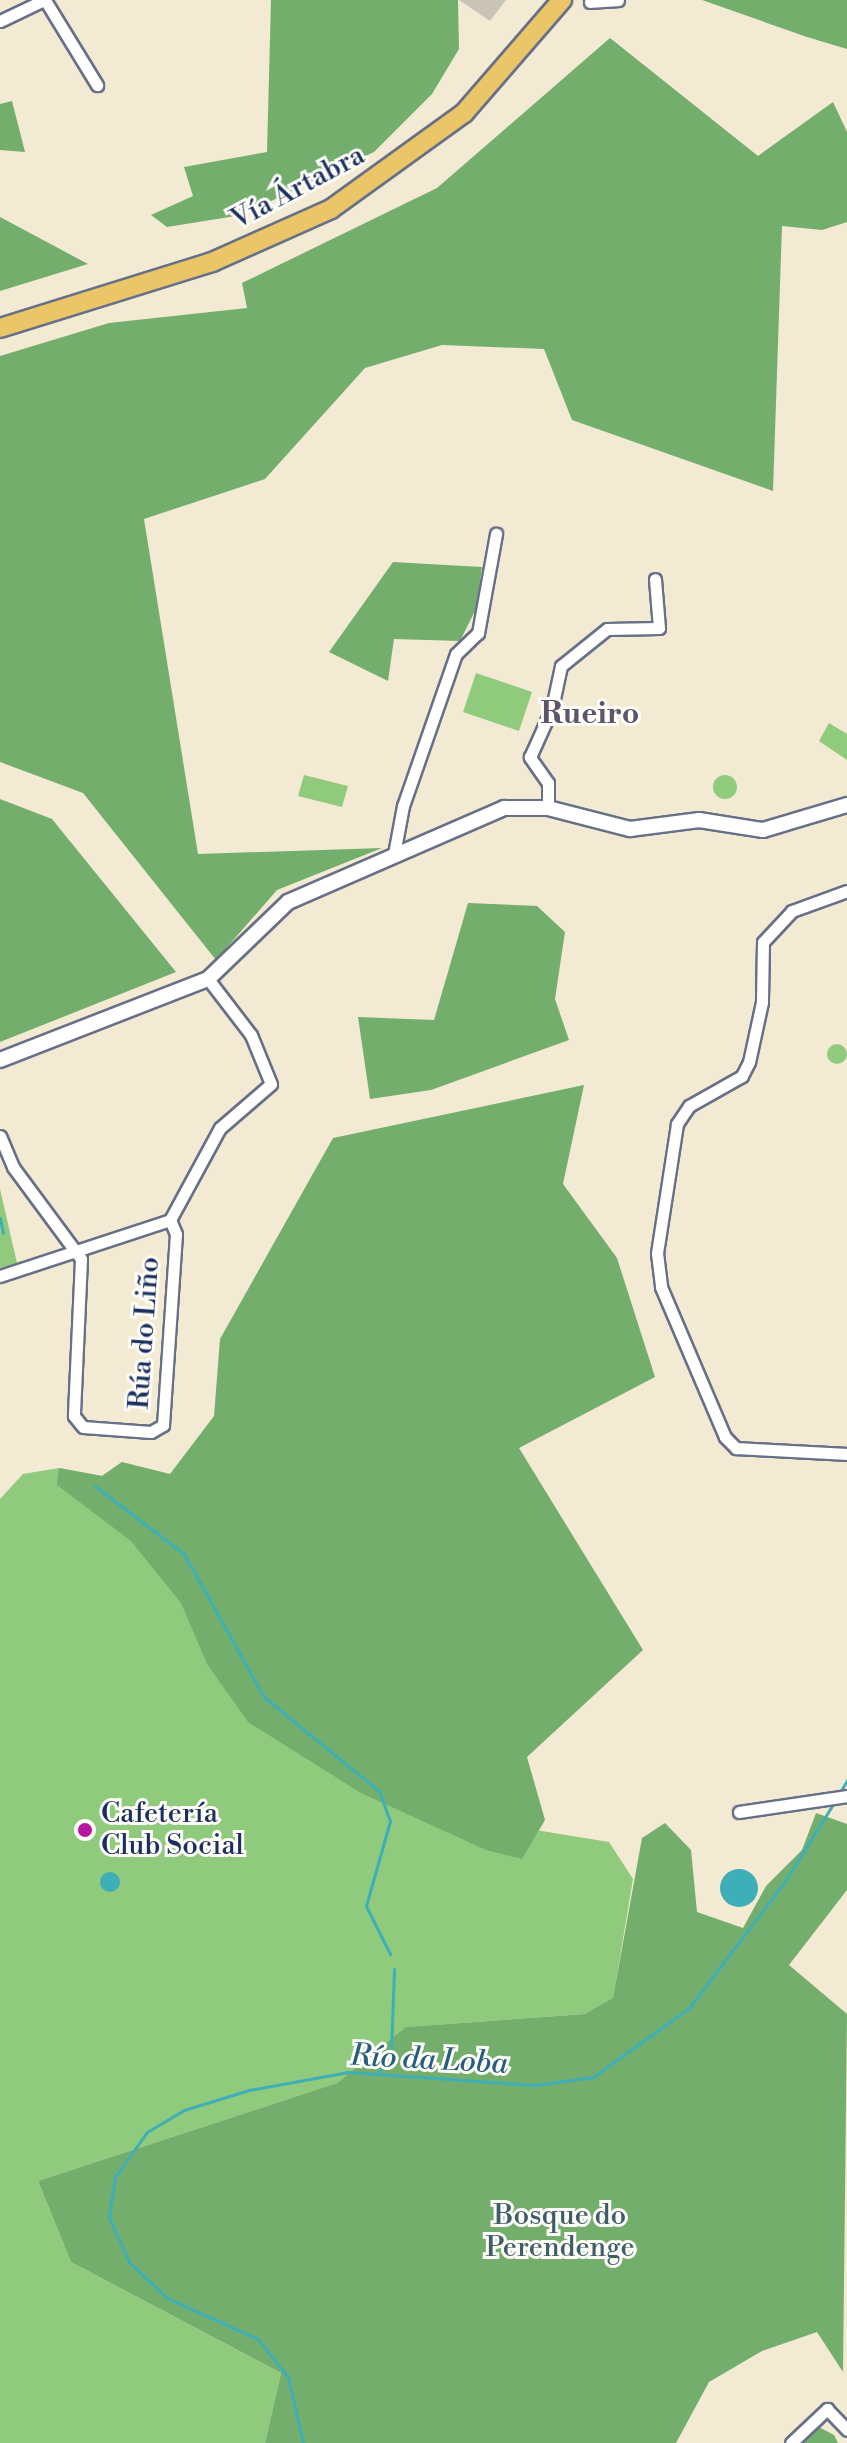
<!DOCTYPE html>
<meta charset="utf-8">
<style>
body{margin:0}
#map{position:relative;width:847px;height:2443px;overflow:hidden;background:#f3ead3;font-family:"Libre Bodoni",serif}
div>[style]{position:absolute}
.industrial>*{inset:0;background:#c8c4b8}
.green>*{inset:0;background:#90ca7d}
.round{border-radius:50%}
.forest>*{inset:0;background:#74ae6c}
.water>*{inset:0;background:#3eafb6}
.stream>*{height:3px;margin:-1.5px;padding:0 1.5px;transform-origin:1.5px;border-radius:1.5px;background:#3eafb6}
.roads{filter:drop-shadow(2px 0 #677087) drop-shadow(-2px 0 #677087) drop-shadow(0 2px #677087) drop-shadow(0 -2px #677087)}
.minor>*{height:11px;margin:-5.5px;padding:0 5.5px;transform-origin:5.5px;border-radius:5.5px;background:#fff}
.tertiary>*{height:14px;margin:-7px;padding:0 7px;transform-origin:7px;border-radius:7px;background:#fff}
.trunk>*{height:18px;margin:-9px;padding:0 9px;transform-origin:9px;border-radius:9px;background:#ebc669}
.dots>*{width:22px;height:22px;translate:-50% -50%;box-sizing:border-box;border:4px solid #fdfcf7;border-radius:50%}
span{translate:-50% -50%;white-space:nowrap;text-align:center;line-height:1.15;-webkit-text-stroke:6px #fdfcf7;paint-order:stroke}
.street-label{font-size:28px;color:#1b2f5e}
.poi-label{font-size:28px;color:#1b2f5e}
.left{translate:0 -50%;text-align:left}
.park-label{font-size:28px;color:#3e5e67}
.neighbourhood-label{font-size:30px;color:#5c566a;font-weight:700}
.water-label{font-size:30px;color:#275c7d;font-style:italic}
</style>
<div id="map">
<div class="industrial">
<div style="clip-path:polygon(459px 0,506px 0,490px 21px)"></div>
</div>
<div class="green">
<div style="clip-path:polygon(476px 673px,532px 692px,519px 731px,463px 712px)"></div>
<div style="clip-path:polygon(829px 723px,847px 734px,847px 760px,819px 741px)"></div>
<div style="clip-path:polygon(304px 775px,348px 786px,342px 807px,298px 796px)"></div>
<div class="round" style="left:713px;top:775px;width:24px;height:24px"></div>
<div class="round" style="left:827px;top:1044px;width:20px;height:20px"></div>
<div style="clip-path:polygon(0 1189px,17px 1263px,0 1268px)"></div>
<div style="clip-path:polygon(122px 1462px,487px 1822px,609px 1842px,633px 1879px,613px 1999px,585px 2014px,407px 2027px,337px 2083px,38px 2181px,71px 2262px,281px 2373px,265px 2443px,0 2443px,0 1499px,23px 1474px,59px 1468px,102px 1476px)"></div>
</div>
<div class="forest">
<div style="clip-path:polygon(271px 0,458px 0,459px 49px,432px 94px,374px 152px,242px 215px,167px 227px,151px 215px,193px 196px,184px 167px,267px 152px)"></div>
<div style="clip-path:polygon(702px 0,847px 0,847px 49px,807px 37px)"></div>
<div style="clip-path:polygon(610px 38px,758px 156px,833px 102px,847px 132px,847px 222px,822px 230px,782px 226px,773px 491px,572px 420px,544px 349px,442px 345px,365px 368px,265px 479px,144px 519px,198px 854px,382px 848px,277px 890px,216px 960px,83px 793px,0 762px,0 356px,109px 323px,247px 308px,242px 283px,437px 188px)"></div>
<div style="clip-path:polygon(12px 101px,25px 152px,0 150px,0 104px)"></div>
<div style="clip-path:polygon(0 217px,88px 264px,0 291px)"></div>
<div style="clip-path:polygon(393px 562px,482px 567px,476px 609px,460px 641px,394px 639px,388px 681px,329px 652px)"></div>
<div style="clip-path:polygon(0 799px,52px 819px,176px 972px,0 1042px)"></div>
<div style="clip-path:polygon(468px 903px,537px 906px,565px 932px,555px 999px,569px 1040px,431px 1090px,370px 1099px,358px 1017px,434px 1020px)"></div>
<div style="clip-path:polygon(584px 1085px,563px 1184px,617px 1258px,655px 1377px,519px 1448px,643px 1650px,527px 1757px,545px 1820px,522px 1859px,486px 1850px,361px 1793px,248px 1722px,207px 1664px,181px 1603px,131px 1541px,57px 1485px,59px 1468px,102px 1476px,122px 1462px,170px 1474px,214px 1416px,220px 1339px,333px 1138px)"></div>
<div style="clip-path:polygon(816px 1813px,847px 1824px,847px 1890px,789px 1965px,847px 2014px,843px 2372px,817px 2332px,762px 2351px,709px 2382px,676px 2443px,265px 2443px,281px 2373px,71px 2262px,38px 2181px,337px 2083px,406px 2027px,585px 2014px,613px 1998px,642px 1838px,665px 1823px,691px 1850px,697px 1912px,743px 1928px,766px 1886px,802px 1850px)"></div>
<div style="clip-path:polygon(815px 2425px,834px 2435px,838px 2443px,799px 2443px)"></div>
</div>
<div class="water">
<div class="round" style="left:720px;top:1869px;width:38px;height:38px"></div>
<div class="round" style="left:100px;top:1872px;width:20px;height:20px"></div>
</div>
<div class="stream">
<div style="left:0;top:1218px;width:15px;rotate:79deg"></div>
<div style="left:95px;top:1486px;width:112px;rotate:37.4deg"></div>
<div style="left:184px;top:1554px;width:164px;rotate:60.8deg"></div>
<div style="left:264px;top:1697px;width:149px;rotate:39.3deg"></div>
<div style="left:379px;top:1791px;width:32px;rotate:70deg"></div>
<div style="left:390px;top:1821px;width:88px;rotate:105.8deg"></div>
<div style="left:366px;top:1906px;width:54px;rotate:63.4deg"></div>
<div style="left:839px;top:1794px;width:16px;rotate:-60deg"></div>
<div style="left:378px;top:2073px;width:25px;rotate:-58deg"></div>
<div style="left:391px;top:2052px;width:83px;rotate:-87.9deg"></div>
<div style="left:303px;top:2443px;width:68px;rotate:-102.8deg"></div>
<div style="left:288px;top:2377px;width:48px;rotate:-128.3deg"></div>
<div style="left:258px;top:2339px;width:100px;rotate:-155.7deg"></div>
<div style="left:167px;top:2298px;width:52px;rotate:-136.5deg"></div>
<div style="left:129px;top:2262px;width:49px;rotate:-114deg"></div>
<div style="left:109px;top:2217px;width:40px;rotate:-81.5deg"></div>
<div style="left:115px;top:2177px;width:55px;rotate:-54.6deg"></div>
<div style="left:147px;top:2132px;width:43px;rotate:-30.7deg"></div>
<div style="left:184px;top:2110px;width:68px;rotate:-17.1deg"></div>
<div style="left:249px;top:2090px;width:101px;rotate:-10.3deg"></div>
<div style="left:348px;top:2072px;width:187px;rotate:4deg"></div>
<div style="left:535px;top:2085px;width:59px;rotate:-7.9deg"></div>
<div style="left:593px;top:2077px;width:118px;rotate:-35.7deg"></div>
<div style="left:689px;top:2008px;width:159px;rotate:-52.9deg"></div>
<div style="left:785px;top:1881px;width:94px;rotate:-58deg"></div>
</div>
<div class="roads">
<div class="minor">
<div style="left:45px;top:0;width:100px;rotate:58.5deg"></div>
<div style="left:590px;top:2px;width:28px;rotate:-4deg"></div>
<div style="left:0;top:21px;width:49px;rotate:-25.5deg"></div>
<div style="left:548px;top:808px;width:25px;rotate:-90deg"></div>
<div style="left:548px;top:783px;width:32px;rotate:-125deg"></div>
<div style="left:530px;top:757px;width:54px;rotate:-65.8deg"></div>
<div style="left:552px;top:708px;width:43px;rotate:-77.9deg"></div>
<div style="left:561px;top:666px;width:59px;rotate:-38.8deg"></div>
<div style="left:607px;top:629px;width:52px;rotate:-1.1deg"></div>
<div style="left:659px;top:628px;width:49px;rotate:-94.7deg"></div>
<div style="left:394px;top:854px;width:49px;rotate:-79.4deg"></div>
<div style="left:403px;top:806px;width:161px;rotate:-70.8deg"></div>
<div style="left:456px;top:654px;width:30px;rotate:-44deg"></div>
<div style="left:478px;top:633px;width:101px;rotate:-79.7deg"></div>
<div style="left:847px;top:891px;width:59px;rotate:160deg"></div>
<div style="left:792px;top:911px;width:42px;rotate:133.1deg"></div>
<div style="left:763px;top:942px;width:60px;rotate:91deg"></div>
<div style="left:762px;top:1002px;width:61px;rotate:102.2deg"></div>
<div style="left:749px;top:1062px;width:16px;rotate:117deg"></div>
<div style="left:742px;top:1076px;width:61px;rotate:150.5deg"></div>
<div style="left:689px;top:1106px;width:22px;rotate:124deg"></div>
<div style="left:677px;top:1124px;width:131px;rotate:98.8deg"></div>
<div style="left:657px;top:1253px;width:34px;rotate:83deg"></div>
<div style="left:661px;top:1287px;width:163px;rotate:66.9deg"></div>
<div style="left:725px;top:1437px;width:16px;rotate:45deg"></div>
<div style="left:736px;top:1448px;width:111px;rotate:3.1deg"></div>
<div style="left:0;top:1136px;width:34px;rotate:67deg"></div>
<div style="left:13px;top:1167px;width:114px;rotate:53.5deg"></div>
<div style="left:81px;top:1259px;width:157px;rotate:92.6deg"></div>
<div style="left:74px;top:1416px;width:14px;rotate:51deg"></div>
<div style="left:83px;top:1427px;width:68px;rotate:4.2deg"></div>
<div style="left:151px;top:1432px;width:14px;rotate:-30deg"></div>
<div style="left:163px;top:1425px;width:191px;rotate:-86.1deg"></div>
<div style="left:176px;top:1234px;width:15px;rotate:-113deg"></div>
<div style="left:0;top:1276px;width:179px;rotate:-18.2deg"></div>
<div style="left:170px;top:1220px;width:105px;rotate:-61.5deg"></div>
<div style="left:220px;top:1128px;width:67px;rotate:-40.8deg"></div>
<div style="left:271px;top:1084px;width:53px;rotate:-112.2deg"></div>
<div style="left:251px;top:1035px;width:71px;rotate:-127.5deg"></div>
<div style="left:739px;top:1812px;width:109px;rotate:-8.4deg"></div>
<div style="left:791px;top:2443px;width:50px;rotate:-43.4deg"></div>
<div style="left:827px;top:2409px;width:29px;rotate:46deg"></div>
</div>
<div class="tertiary">
<div style="left:0;top:1060px;width:223px;rotate:-21.3deg"></div>
<div style="left:208px;top:979px;width:111px;rotate:-43.9deg"></div>
<div style="left:288px;top:902px;width:236px;rotate:-23.5deg"></div>
<div style="left:504px;top:808px;width:44px"></div>
<div style="left:548px;top:808px;width:85px;rotate:14.4deg"></div>
<div style="left:630px;top:829px;width:70px;rotate:-7.4deg"></div>
<div style="left:699px;top:820px;width:65px;rotate:8.9deg"></div>
<div style="left:763px;top:830px;width:88px;rotate:-16.6deg"></div>
</div>
<div class="trunk">
<div style="left:0;top:328px;width:222px;rotate:-17.3deg"></div>
<div style="left:212px;top:262px;width:130px;rotate:-24deg"></div>
<div style="left:331px;top:209px;width:164px;rotate:-35.8deg"></div>
<div style="left:464px;top:113px;width:150px;rotate:-49.1deg"></div>
</div>
</div>
<div class="dots">
<div style="left:85px;top:1830px;background:#b5179e"></div>
</div>
<div class="street-label">
<span style="left:298px;top:188px;rotate:-28deg">Vía Ártabra</span>
<span style="left:145px;top:1333px;rotate:-86deg">Rúa do Liño</span>
</div>
<div class="poi-label">
<span class="left" style="left:101px;top:1830px">Cafetería<br>Club Social</span>
</div>
<div class="park-label">
<span style="left:560px;top:2232px">Bosque do<br>Perendenge</span>
</div>
<div class="neighbourhood-label">
<span style="left:590px;top:714px">Rueiro</span>
</div>
<div class="water-label">
<span style="left:429px;top:2060px;rotate:3deg">Río da Loba</span>
</div>
</div>
